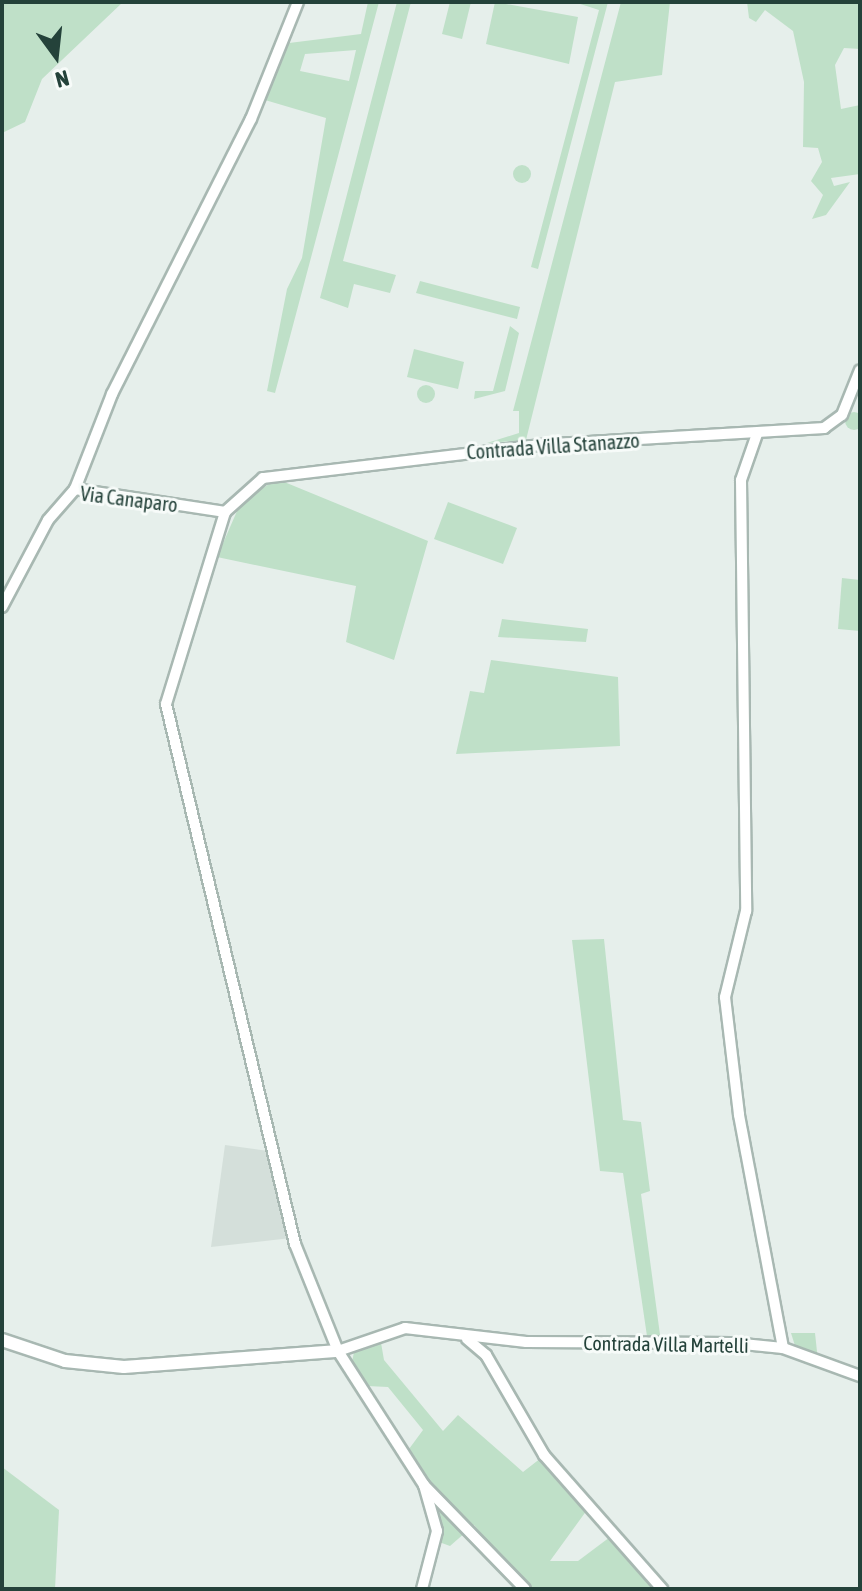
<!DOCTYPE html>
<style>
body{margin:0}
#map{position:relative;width:862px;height:1591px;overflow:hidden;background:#e6efeb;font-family:"Asap Condensed",sans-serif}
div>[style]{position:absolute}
.built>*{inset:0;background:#d4dfda}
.green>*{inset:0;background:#bfe0c8}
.round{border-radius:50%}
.roads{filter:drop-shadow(2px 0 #a8b8b2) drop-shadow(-2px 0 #a8b8b2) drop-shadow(0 2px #a8b8b2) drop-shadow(0 -2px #a8b8b2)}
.minor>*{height:10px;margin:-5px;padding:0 5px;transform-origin:5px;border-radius:5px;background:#fff}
.tertiary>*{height:12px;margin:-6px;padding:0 6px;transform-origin:6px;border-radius:6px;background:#fff}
span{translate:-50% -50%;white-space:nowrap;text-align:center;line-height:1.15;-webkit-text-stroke:6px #f7fbf9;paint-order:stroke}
.street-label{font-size:20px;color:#24423a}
.frame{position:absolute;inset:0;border:4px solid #24423a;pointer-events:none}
.north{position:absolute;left:16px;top:16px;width:80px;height:80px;-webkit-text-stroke:6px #f7fbf9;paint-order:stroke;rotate:165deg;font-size:22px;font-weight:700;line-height:32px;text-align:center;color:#24423a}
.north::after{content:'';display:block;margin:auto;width:28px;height:36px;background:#24423a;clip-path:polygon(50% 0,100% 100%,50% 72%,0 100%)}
</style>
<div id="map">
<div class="built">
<div style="clip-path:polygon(225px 1145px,268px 1151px,291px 1238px,211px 1247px)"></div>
</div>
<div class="green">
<div style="clip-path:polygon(2px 2px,123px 2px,42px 79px,25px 122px,2px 133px)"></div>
<div style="clip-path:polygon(evenodd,368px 2px,379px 2px,275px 393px,267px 391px,287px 289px,302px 258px,326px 118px,265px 100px,289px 43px,361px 34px,368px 2px,356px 50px,349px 81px,300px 71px,305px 54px,356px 50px)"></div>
<div style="clip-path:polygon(397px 2px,411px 2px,343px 261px,396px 275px,390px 293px,354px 284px,348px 308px,320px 298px)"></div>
<div style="clip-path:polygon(450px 2px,471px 2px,462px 39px,442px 34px)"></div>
<div style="clip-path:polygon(495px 2px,578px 17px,569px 64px,486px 44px)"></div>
<div style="clip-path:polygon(574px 2px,608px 2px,538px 269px,531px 267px,599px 10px)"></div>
<div style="clip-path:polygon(621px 2px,670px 2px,662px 75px,615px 82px,526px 440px,487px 443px,519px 433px,519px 411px,513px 411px)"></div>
<div style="clip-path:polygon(747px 2px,860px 2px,860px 49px,844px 48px,835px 65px,841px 109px,860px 105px,860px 174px,831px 178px,834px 186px,850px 182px,826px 215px,812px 219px,823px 195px,811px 181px,822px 162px,818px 148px,803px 147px,804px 82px,793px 31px,765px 10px,756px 22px,749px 18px)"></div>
<div class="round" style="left:513px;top:165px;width:18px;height:18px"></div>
<div style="clip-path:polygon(420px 281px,520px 307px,517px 319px,416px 293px)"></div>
<div style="clip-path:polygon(510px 326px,519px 333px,505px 391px,474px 399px,475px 391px,493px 391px)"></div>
<div style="clip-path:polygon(414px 349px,464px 362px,458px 389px,407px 377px)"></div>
<div class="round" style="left:417px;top:385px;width:18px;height:18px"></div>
<div class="round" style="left:845px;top:412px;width:18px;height:18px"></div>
<div style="clip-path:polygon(277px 479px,428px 541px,394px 660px,346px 642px,356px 586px,217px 557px,241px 502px)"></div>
<div style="clip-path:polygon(448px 502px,517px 528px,503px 564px,434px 539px)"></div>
<div style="clip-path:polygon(842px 578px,860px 580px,860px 631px,838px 629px)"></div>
<div style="clip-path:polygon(502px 619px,588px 629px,586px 642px,498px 637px)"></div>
<div style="clip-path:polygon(491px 660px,618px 677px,620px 746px,456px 754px,470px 691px,484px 693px)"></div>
<div style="clip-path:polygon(604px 939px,623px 1120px,641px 1122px,650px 1191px,641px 1194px,661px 1342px,648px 1343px,623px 1173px,600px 1171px,572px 940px)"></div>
<div style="clip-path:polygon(791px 1333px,815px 1333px,818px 1361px,796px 1349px)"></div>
<div style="clip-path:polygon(380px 1337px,384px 1360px,443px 1431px,458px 1415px,523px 1472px,541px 1458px,587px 1510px,550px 1561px,578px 1561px,610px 1537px,658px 1589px,528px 1589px,474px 1525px,450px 1546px,439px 1542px,439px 1518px,409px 1449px,423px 1430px,388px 1387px,367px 1386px,352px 1362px,354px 1352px)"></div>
<div style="clip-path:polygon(2px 1467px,59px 1510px,55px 1589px,2px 1589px)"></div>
</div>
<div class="roads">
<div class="minor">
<div style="left:757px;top:434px;width:49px;rotate:109.2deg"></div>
<div style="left:741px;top:480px;width:431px;rotate:89.3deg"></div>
<div style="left:746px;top:911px;width:89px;rotate:103.7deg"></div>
<div style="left:725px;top:997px;width:119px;rotate:83.2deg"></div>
<div style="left:739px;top:1115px;width:237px;rotate:79.3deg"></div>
<div style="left:75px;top:489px;width:102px;rotate:-68.7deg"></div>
<div style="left:112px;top:394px;width:308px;rotate:-63.2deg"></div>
<div style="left:251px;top:119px;width:126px;rotate:-68.1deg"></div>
<div style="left:2px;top:607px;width:98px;rotate:-62.1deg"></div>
<div style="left:48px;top:520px;width:41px;rotate:-48.9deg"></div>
<div style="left:75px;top:489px;width:152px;rotate:8.7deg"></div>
<div style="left:467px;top:1339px;width:25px;rotate:40deg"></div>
<div style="left:486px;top:1355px;width:116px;rotate:59.9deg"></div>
<div style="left:544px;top:1455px;width:179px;rotate:48.6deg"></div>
<div style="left:338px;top:1351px;width:71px;rotate:-18.9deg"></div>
<div style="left:405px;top:1328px;width:122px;rotate:6.6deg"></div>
<div style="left:526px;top:1342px;width:207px;rotate:0.3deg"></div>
<div style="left:733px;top:1343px;width:50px;rotate:5.7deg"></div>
<div style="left:783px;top:1348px;width:82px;rotate:20deg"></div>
<div style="left:422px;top:1589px;width:60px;rotate:-75.5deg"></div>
<div style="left:437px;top:1531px;width:48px;rotate:-105.8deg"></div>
<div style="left:525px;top:1589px;width:145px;rotate:-134.2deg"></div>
<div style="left:424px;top:1485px;width:159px;rotate:-122.7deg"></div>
<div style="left:338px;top:1351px;width:115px;rotate:-111.9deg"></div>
<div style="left:295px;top:1244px;width:555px;rotate:-103.44deg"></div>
<div style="left:166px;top:704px;width:201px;rotate:-72.9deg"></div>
<div style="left:225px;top:512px;width:51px;rotate:-41.8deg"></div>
<div style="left:263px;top:478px;width:277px;rotate:-6.8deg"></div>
<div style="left:538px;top:445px;width:287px;rotate:-3.4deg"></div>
<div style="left:824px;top:428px;width:22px;rotate:-36deg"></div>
<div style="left:842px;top:415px;width:48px;rotate:-68.2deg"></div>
</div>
<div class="tertiary">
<div style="left:2px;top:1340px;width:66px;rotate:18.4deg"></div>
<div style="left:65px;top:1361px;width:59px;rotate:5.8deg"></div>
<div style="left:124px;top:1367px;width:215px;rotate:-4.3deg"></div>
</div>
</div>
<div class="street-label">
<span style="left:553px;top:446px;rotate:-4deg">Contrada Villa Stanazzo</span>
<span style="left:129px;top:499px;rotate:7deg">Via Canaparo</span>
<span style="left:666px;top:1344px;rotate:1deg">Contrada Villa Martelli</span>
</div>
<div class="frame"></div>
<div class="north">N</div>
</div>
